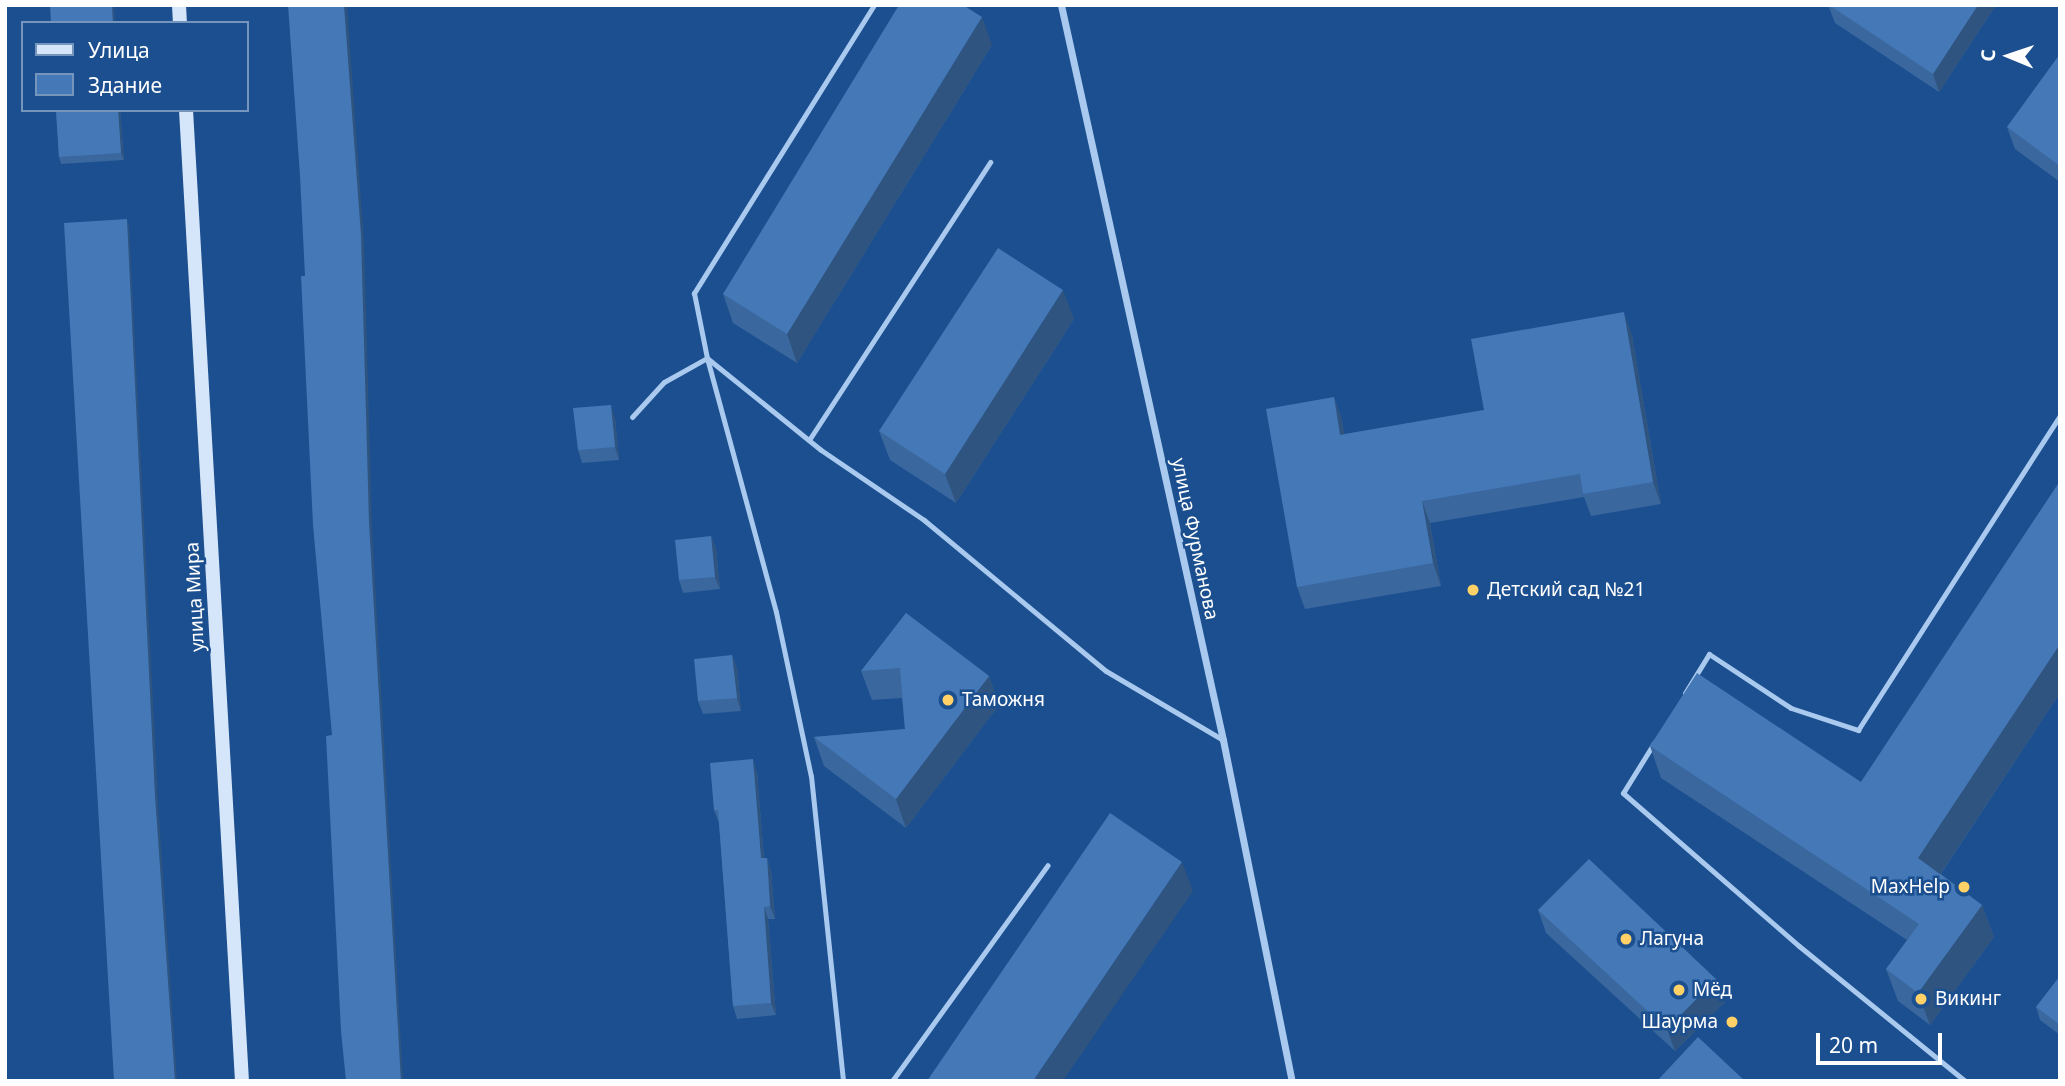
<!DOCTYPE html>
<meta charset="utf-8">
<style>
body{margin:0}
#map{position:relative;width:2065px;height:1086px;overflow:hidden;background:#1b4f8f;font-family:"Noto Sans",sans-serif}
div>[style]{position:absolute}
.lane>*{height:5px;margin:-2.5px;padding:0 2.5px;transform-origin:2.5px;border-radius:2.5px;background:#a9c9ee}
.street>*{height:7px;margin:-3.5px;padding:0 3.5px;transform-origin:3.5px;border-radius:3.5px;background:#a9c9ee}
.secondary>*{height:14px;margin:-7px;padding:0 7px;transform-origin:7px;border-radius:7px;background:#d6e6fa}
.wall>*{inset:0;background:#3a679d}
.shaded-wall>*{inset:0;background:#305480}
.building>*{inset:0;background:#4478b7}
.dots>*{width:19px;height:19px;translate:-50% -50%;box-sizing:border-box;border:4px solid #1b4f8f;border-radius:50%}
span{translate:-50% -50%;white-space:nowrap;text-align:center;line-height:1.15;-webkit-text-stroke:5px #1b4f8f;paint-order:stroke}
.street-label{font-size:19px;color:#fff}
.poi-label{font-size:19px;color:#fff}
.left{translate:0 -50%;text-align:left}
.right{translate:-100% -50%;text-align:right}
.frame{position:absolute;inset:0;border:7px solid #fff;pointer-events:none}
.legend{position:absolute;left:21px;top:21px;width:228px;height:91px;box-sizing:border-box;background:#1b4f8f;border:2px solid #7695bc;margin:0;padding:9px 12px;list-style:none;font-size:21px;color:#fff}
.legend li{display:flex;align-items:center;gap:14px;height:35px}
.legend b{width:35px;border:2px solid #7695bc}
.north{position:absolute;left:1974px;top:21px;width:70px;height:70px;-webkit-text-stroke:5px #1b4f8f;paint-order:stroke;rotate:272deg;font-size:19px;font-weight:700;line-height:28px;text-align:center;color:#fff}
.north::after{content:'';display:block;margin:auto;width:24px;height:32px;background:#fff;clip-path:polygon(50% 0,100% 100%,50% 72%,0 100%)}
.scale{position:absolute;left:1816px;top:1033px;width:126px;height:32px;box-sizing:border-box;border:4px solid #fff;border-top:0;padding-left:9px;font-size:21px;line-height:24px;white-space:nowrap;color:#fff;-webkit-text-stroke:5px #1b4f8f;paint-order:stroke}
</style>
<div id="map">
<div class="lane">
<div style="left:874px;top:5px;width:340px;rotate:122deg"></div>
<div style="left:694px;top:293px;width:66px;rotate:78.7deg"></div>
<div style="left:707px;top:358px;width:146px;rotate:38.9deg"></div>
<div style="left:821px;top:450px;width:125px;rotate:34.2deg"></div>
<div style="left:924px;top:520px;width:236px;rotate:39.7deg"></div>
<div style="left:1106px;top:671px;width:136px;rotate:30.5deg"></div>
<div style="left:632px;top:417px;width:47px;rotate:-47.6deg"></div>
<div style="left:664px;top:382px;width:49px;rotate:-29.2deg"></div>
<div style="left:707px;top:358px;width:263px;rotate:74.8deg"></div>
<div style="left:776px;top:612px;width:168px;rotate:78deg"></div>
<div style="left:811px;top:776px;width:307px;rotate:84deg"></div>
<div style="left:809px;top:440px;width:332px;rotate:-56.9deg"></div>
<div style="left:1685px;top:693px;width:46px;rotate:-58.4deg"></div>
<div style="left:1709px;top:654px;width:98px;rotate:33.4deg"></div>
<div style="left:1791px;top:708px;width:71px;rotate:18.2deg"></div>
<div style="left:1858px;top:730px;width:374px;rotate:-57.3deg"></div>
<div style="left:1654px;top:743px;width:59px;rotate:121.8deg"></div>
<div style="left:1623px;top:793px;width:233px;rotate:41deg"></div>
<div style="left:1799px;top:946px;width:214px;rotate:39.1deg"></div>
<div style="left:892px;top:1081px;width:266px;rotate:-54.2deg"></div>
</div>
<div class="street">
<div style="left:1061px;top:5px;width:753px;rotate:77.57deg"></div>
<div style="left:1223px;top:740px;width:348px;rotate:78.6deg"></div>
</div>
<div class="secondary">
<div style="left:179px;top:5px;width:18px;rotate:87deg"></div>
<div style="left:186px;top:110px;width:973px;rotate:86.7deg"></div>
</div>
<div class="wall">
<div style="clip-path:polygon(1828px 5px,1996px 5px,1939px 92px,1835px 23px)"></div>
<div style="clip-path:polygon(992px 45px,797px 363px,733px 323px,723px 294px)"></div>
<div style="clip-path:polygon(2060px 54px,2060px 182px,2015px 149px,2007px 127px)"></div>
<div style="clip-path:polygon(56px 110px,120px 110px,124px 160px,61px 164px,59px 157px)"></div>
<div style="clip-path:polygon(1074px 319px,956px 503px,890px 460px,879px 431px)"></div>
<div style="clip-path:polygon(1632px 335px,1661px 504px,1591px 516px,1584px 497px,1430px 523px,1441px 586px,1305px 609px,1297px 587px,1334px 397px,1342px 420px,1344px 434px,1484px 410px)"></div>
<div style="clip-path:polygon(615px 418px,619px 460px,582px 463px,578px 450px)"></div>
<div style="clip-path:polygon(2060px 481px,2060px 693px,1941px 874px,1982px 905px,1994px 937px,1930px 1025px,1898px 1001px,1886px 969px,1907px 940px,1661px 778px,1650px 746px,1861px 782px)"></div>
<div style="clip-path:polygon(711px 536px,716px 549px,720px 589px,683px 593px,679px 580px)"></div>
<div style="clip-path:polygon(906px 613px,989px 676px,999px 705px,906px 828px,824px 766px,814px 737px,905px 729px,902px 698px,872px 700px,861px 671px)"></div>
<div style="clip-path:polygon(732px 655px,737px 668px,741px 711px,703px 714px,698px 701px)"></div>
<div style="clip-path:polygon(757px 772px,764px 858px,767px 858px,771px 871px,775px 919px,768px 919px,776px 1015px,737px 1019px,733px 1006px,719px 823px,714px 810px)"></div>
<div style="clip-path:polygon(1538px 910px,1716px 979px,1725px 1002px,1675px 1051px,1546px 933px)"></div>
<div style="clip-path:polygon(2060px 976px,2060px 1035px,2040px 1020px,2036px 1007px)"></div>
</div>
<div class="shaded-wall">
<div style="clip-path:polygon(112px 5px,114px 5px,115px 23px,113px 23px)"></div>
<div style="clip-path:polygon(344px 5px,347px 5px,364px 242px,372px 528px,403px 1081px,401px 1081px,369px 521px)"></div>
<div style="clip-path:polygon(1978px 5px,1996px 5px,1939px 92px,1933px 74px)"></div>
<div style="clip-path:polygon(982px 17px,992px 45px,797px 363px,787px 334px)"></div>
<div style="clip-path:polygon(118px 110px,120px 110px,124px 160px,121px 153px)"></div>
<div style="clip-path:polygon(127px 219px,129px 226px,158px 802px,177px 1081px,175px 1081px,155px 795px)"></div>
<div style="clip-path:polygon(1063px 290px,1074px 319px,956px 503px,945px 474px)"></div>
<div style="clip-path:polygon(1624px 312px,1632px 335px,1661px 504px,1653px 482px)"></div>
<div style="clip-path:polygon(1334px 397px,1342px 420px,1348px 457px,1340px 435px)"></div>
<div style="clip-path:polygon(611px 405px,615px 418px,619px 460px,615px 447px)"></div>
<div style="clip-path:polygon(1422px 501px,1430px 523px,1441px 586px,1433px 563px)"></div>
<div style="clip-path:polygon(711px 536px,716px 549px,720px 589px,715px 577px)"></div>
<div style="clip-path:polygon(2060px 644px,2060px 693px,1930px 890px,1918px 858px)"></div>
<div style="clip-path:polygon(732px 655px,737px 668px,741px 711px,737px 698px)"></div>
<div style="clip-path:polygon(989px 676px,999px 705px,906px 828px,896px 799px)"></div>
<div style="clip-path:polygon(753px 759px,757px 772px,765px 871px,761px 858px)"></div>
<div style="clip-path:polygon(767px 858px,771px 871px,775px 919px,770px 906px)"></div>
<div style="clip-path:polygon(1182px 862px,1193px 891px,1063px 1081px,1033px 1081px)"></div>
<div style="clip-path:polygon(1982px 905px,1994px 937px,1930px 1025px,1918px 993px)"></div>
<div style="clip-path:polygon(764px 907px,768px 919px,776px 1015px,771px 1003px)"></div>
<div style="clip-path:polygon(1716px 979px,1725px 1002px,1675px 1051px,1667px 1029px)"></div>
</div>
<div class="building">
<div style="clip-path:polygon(50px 5px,112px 5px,113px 23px,51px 23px)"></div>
<div style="clip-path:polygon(288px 5px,344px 5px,361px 235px,369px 521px,401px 1081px,346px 1081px,341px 1031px,326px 736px,332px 735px,313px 525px,301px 276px,305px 276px,300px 176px)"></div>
<div style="clip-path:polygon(899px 5px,963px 5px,982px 17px,787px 334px,723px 294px)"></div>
<div style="clip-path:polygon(1829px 5px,1978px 5px,1933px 74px)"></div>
<div style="clip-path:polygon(2060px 54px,2060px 166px,2007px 127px)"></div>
<div style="clip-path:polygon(56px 110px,118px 110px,121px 153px,59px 157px)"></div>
<div style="clip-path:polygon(127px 219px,155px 795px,175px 1081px,114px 1081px,64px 223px)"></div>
<div style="clip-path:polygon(998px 248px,1063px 290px,945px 474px,879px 431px)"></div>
<div style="clip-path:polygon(1624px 312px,1653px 482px,1583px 494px,1580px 474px,1422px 501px,1433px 563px,1297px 587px,1266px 409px,1334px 397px,1340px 435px,1484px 410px,1471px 339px)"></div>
<div style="clip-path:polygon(611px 405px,615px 447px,578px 450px,573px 408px)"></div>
<div style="clip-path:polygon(2060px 481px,2060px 644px,1918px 858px,1982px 905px,1918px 993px,1886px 969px,1919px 924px,1650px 746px,1697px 673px,1861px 782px)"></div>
<div style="clip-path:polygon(711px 536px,715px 577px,679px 580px,675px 540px)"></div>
<div style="clip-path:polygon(906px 613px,989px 676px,896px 799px,814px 737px,905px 729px,900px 668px,861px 671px)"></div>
<div style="clip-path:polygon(732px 655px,737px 698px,698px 701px,694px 659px)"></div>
<div style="clip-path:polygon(753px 759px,761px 858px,767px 858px,770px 906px,764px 907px,771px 1003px,733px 1006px,718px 810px,714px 810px,710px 763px)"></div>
<div style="clip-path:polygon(1110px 813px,1182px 862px,1033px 1081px,927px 1081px)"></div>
<div style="clip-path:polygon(1589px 859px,1716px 979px,1667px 1029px,1538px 910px)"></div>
<div style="clip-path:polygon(2060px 976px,2060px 1025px,2036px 1007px)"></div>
<div style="clip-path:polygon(1698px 1037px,1745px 1081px,1657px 1081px)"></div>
</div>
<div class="dots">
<div style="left:1473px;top:590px;background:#ffd166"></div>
<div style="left:948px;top:700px;background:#ffd166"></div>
<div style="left:1964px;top:887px;background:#ffd166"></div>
<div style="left:1626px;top:939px;background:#ffd166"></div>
<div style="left:1679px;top:990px;background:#ffd166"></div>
<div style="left:1921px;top:999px;background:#ffd166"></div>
<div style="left:1732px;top:1022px;background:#ffd166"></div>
</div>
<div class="street-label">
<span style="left:1195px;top:539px;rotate:78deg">улица Фурманова</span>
<span style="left:195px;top:597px;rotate:-93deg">улица Мира</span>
</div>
<div class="poi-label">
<span class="left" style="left:1487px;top:590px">Детский сад №21</span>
<span class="left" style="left:962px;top:700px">Таможня</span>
<span class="right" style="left:1950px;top:887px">MaxHelp</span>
<span class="left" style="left:1640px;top:939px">Лагуна</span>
<span class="left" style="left:1693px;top:990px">Мёд</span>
<span class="left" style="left:1935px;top:999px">Викинг</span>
<span class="right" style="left:1718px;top:1022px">Шаурма</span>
</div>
<div class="frame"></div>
<ul class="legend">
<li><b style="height:9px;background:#d6e6fa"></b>Улица</li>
<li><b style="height:19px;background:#4478b7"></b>Здание</li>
</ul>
<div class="north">С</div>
<div class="scale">20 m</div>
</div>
